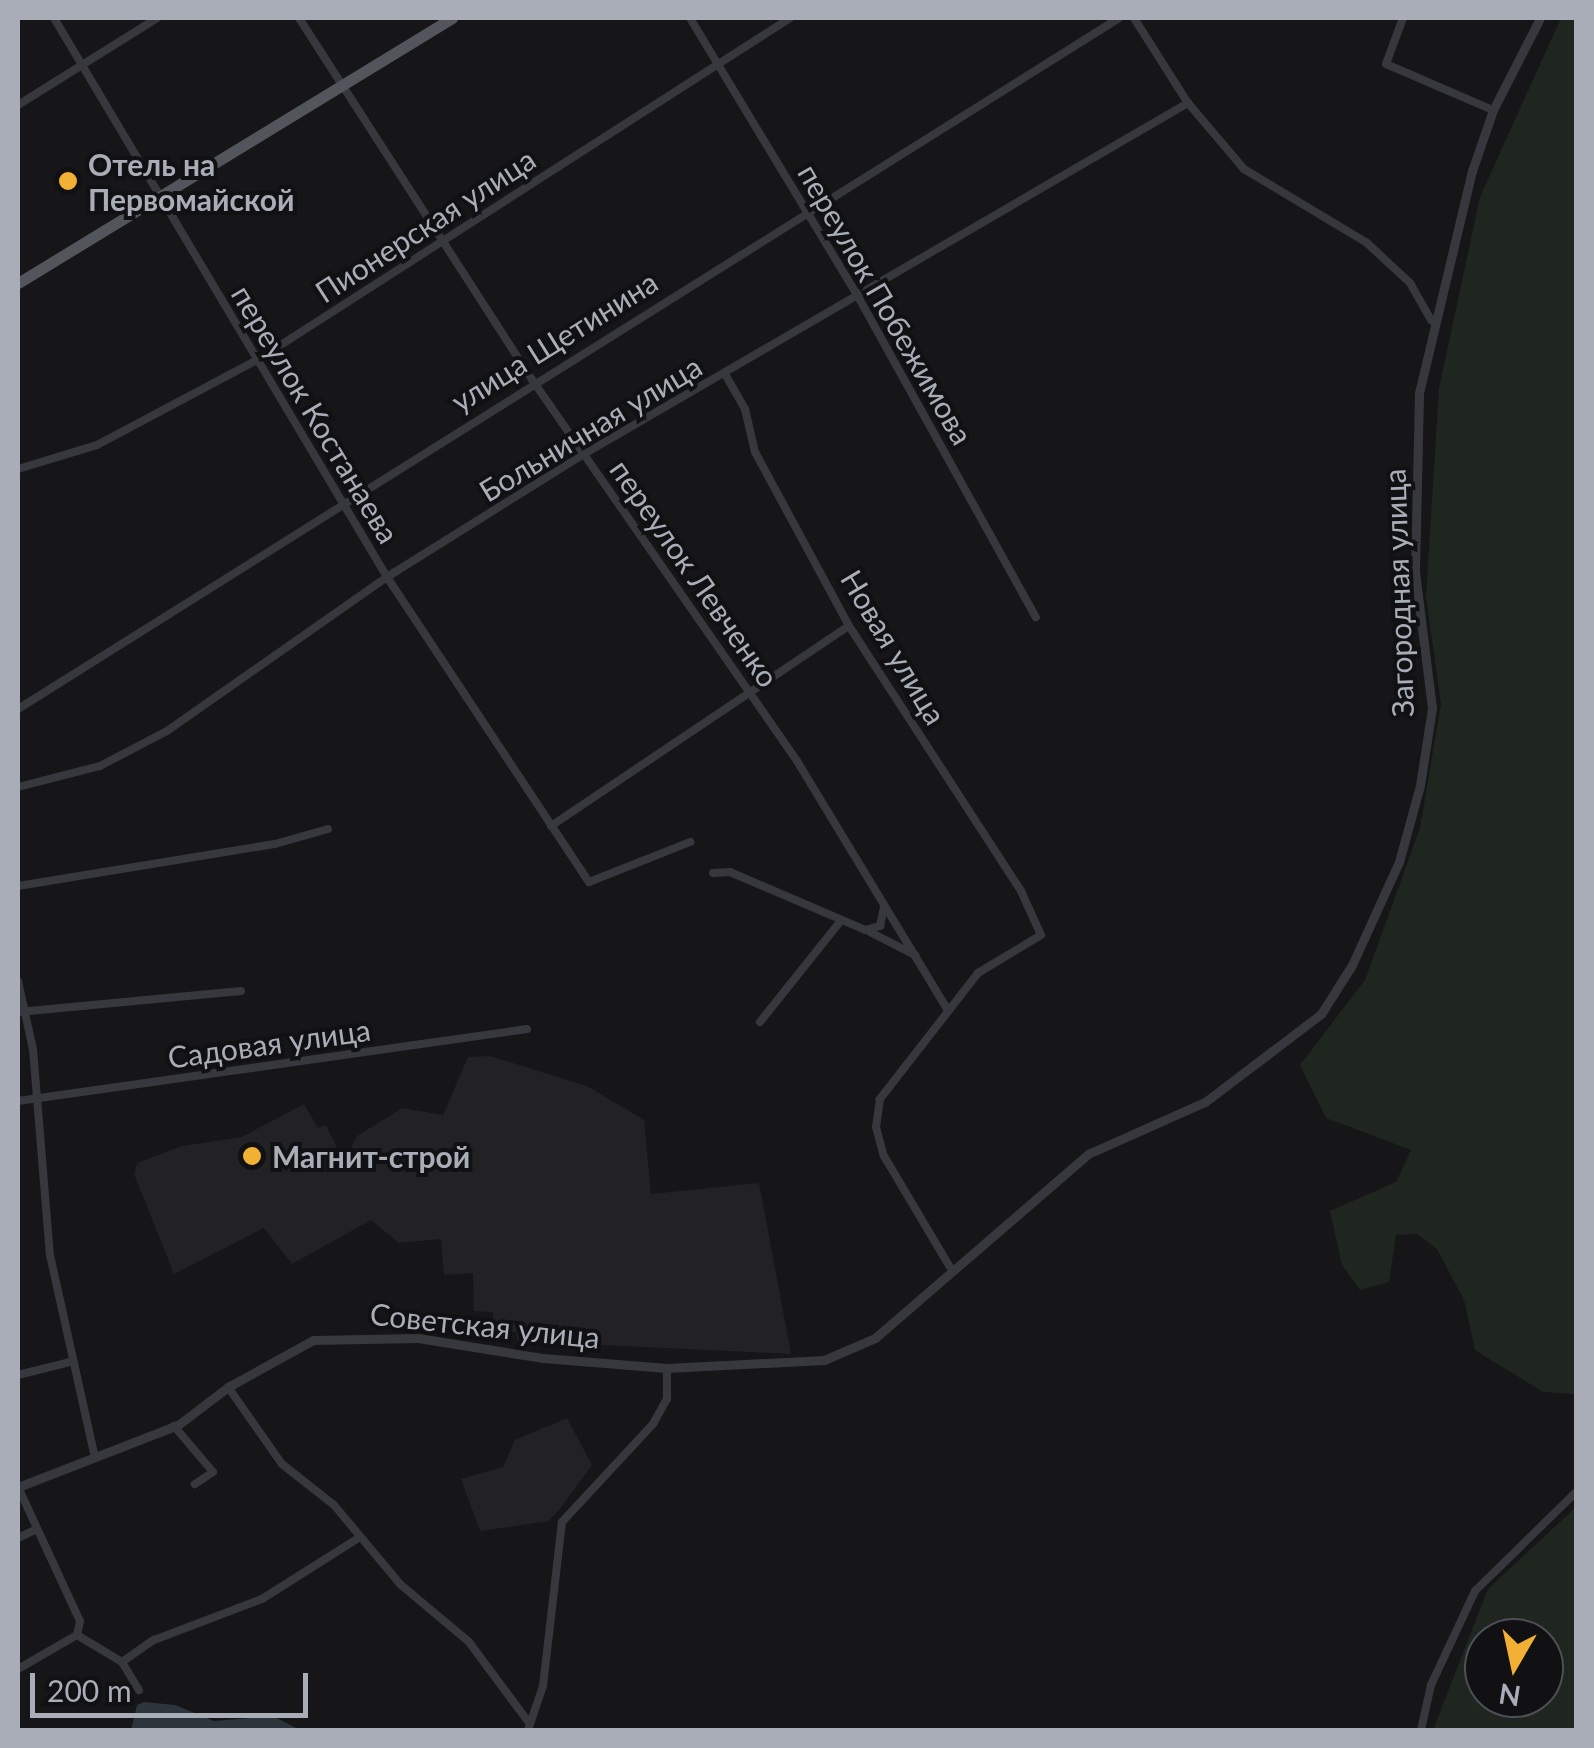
<!DOCTYPE html>
<meta charset="utf-8">
<style>
body{margin:0}
#map{position:relative;width:1594px;height:1748px;overflow:hidden;background:#161618;font-family:Lato,sans-serif}
div>[style]{position:absolute}
.built>*{inset:0;background:#222225}
.green>*{inset:0;background:#1e261f}
.water>*{inset:0;background:#2c353c}
.minor>*{height:8px;margin:-4px;padding:0 4px;transform-origin:4px;border-radius:4px;background:#37383d}
.tertiary>*{height:9px;margin:-4.5px;padding:0 4.5px;transform-origin:4.5px;border-radius:4.5px;background:#37383d}
.primary>*{height:11px;margin:-5.5px;padding:0 5.5px;transform-origin:5.5px;border-radius:5.5px;background:#53555c}
.dots>*{width:28px;height:28px;translate:-50% -50%;box-sizing:border-box;border:5px solid #111113;border-radius:50%}
span{translate:-50% -50%;white-space:nowrap;text-align:center;line-height:1.15;-webkit-text-stroke:8px #111113;paint-order:stroke}
.poi-label{font-size:30px;color:#a8adb8;font-weight:700}
.left{translate:0 -50%;text-align:left}
.street-label{font-size:30px;color:#a8adb8}
.frame{position:absolute;inset:0;border:20px solid #a8adb8;pointer-events:none}
.north{position:absolute;left:1464px;top:1618px;width:100px;height:100px;box-sizing:border-box;background:#111113;border:2px solid #4d4f55;border-radius:50%;rotate:189deg;font-size:28px;font-weight:700;line-height:40px;text-align:center;color:#a8adb8}
.north::after{content:'';display:block;margin:auto;width:35px;height:45px;background:#f2b134;clip-path:polygon(50% 0,100% 100%,50% 72%,0 100%)}
.scale{position:absolute;left:30px;top:1673px;width:278px;height:45px;box-sizing:border-box;border:5px solid #a8adb8;border-top:0;padding-left:12px;font-size:30px;line-height:35px;white-space:nowrap;color:#a8adb8;-webkit-text-stroke:8px #111113;paint-order:stroke}
</style>
<div id="map">
<div class="built">
<div style="clip-path:polygon(490px 1056px,587px 1086px,644px 1120px,651px 1194px,759px 1183px,791px 1354px,518px 1341px,516px 1332px,492px 1332px,493px 1312px,474px 1311px,473px 1273px,444px 1275px,441px 1239px,399px 1243px,371px 1220px,292px 1264px,264px 1228px,174px 1274px,134px 1174px,137px 1163px,182px 1146px,242px 1137px,304px 1104px,318px 1128px,326px 1125px,344px 1162px,357px 1136px,402px 1108px,443px 1115px,468px 1057px)"></div>
<div style="clip-path:polygon(567px 1418px,592px 1465px,559px 1510px,549px 1521px,480px 1531px,461px 1479px,503px 1467px,515px 1440px)"></div>
</div>
<div class="green">
<div style="clip-path:polygon(1561px 18px,1576px 18px,1576px 1394px,1543px 1392px,1475px 1350px,1464px 1300px,1437px 1249px,1417px 1234px,1396px 1235px,1389px 1282px,1360px 1290px,1342px 1265px,1330px 1211px,1396px 1182px,1411px 1150px,1326px 1118px,1300px 1065px,1365px 980px,1420px 828px,1441px 704px,1426px 597px,1439px 388px,1480px 197px)"></div>
<div style="clip-path:polygon(evenodd,1576px 1507px,1576px 1730px,1433px 1730px,1488px 1589px,1576px 1507px,1484px 1638px,1544px 1638px,1544px 1698px,1484px 1698px,1484px 1638px)"></div>
</div>
<div class="water">
<div style="clip-path:polygon(144px 1702px,175px 1705px,214px 1721px,273px 1716px,300px 1730px,131px 1730px,137px 1705px)"></div>
</div>
<div class="minor">
<div style="left:54px;top:18px;width:651px;rotate:59.22deg"></div>
<div style="left:387px;top:577px;width:366px;rotate:56.5deg"></div>
<div style="left:589px;top:882px;width:109px;rotate:-21.6deg"></div>
<div style="left:299px;top:18px;width:432px;rotate:57.2deg"></div>
<div style="left:533px;top:381px;width:463px;rotate:55.2deg"></div>
<div style="left:797px;top:761px;width:290px;rotate:58.8deg"></div>
<div style="left:690px;top:18px;width:319px;rotate:58.9deg"></div>
<div style="left:855px;top:291px;width:373px;rotate:61deg"></div>
<div style="left:1134px;top:18px;width:101px;rotate:57.6deg"></div>
<div style="left:1188px;top:103px;width:87px;rotate:49.7deg"></div>
<div style="left:1244px;top:169px;width:144px;rotate:31deg"></div>
<div style="left:1367px;top:243px;width:59px;rotate:42.9deg"></div>
<div style="left:1410px;top:283px;width:43px;rotate:60.4deg"></div>
<div style="left:1403px;top:18px;width:49px;rotate:110.3deg"></div>
<div style="left:1386px;top:64px;width:116px;rotate:23.3deg"></div>
<div style="left:18px;top:105px;width:164px;rotate:-32deg"></div>
<div style="left:725px;top:374px;width:40px;rotate:60.3deg"></div>
<div style="left:745px;top:409px;width:44px;rotate:76.9deg"></div>
<div style="left:755px;top:452px;width:198px;rotate:61.6deg"></div>
<div style="left:849px;top:626px;width:316px;rotate:57deg"></div>
<div style="left:1021px;top:891px;width:48px;rotate:65.6deg"></div>
<div style="left:1041px;top:935px;width:74px;rotate:148.9deg"></div>
<div style="left:978px;top:973px;width:160px;rotate:127.9deg"></div>
<div style="left:880px;top:1099px;width:28px;rotate:98deg"></div>
<div style="left:876px;top:1127px;width:30px;rotate:75deg"></div>
<div style="left:884px;top:1156px;width:129px;rotate:59.3deg"></div>
<div style="left:18px;top:469px;width:83px;rotate:-16.9deg"></div>
<div style="left:97px;top:445px;width:183px;rotate:-28deg"></div>
<div style="left:259px;top:359px;width:631px;rotate:-32.71deg"></div>
<div style="left:18px;top:709px;width:1300px;rotate:-32.11deg"></div>
<div style="left:18px;top:787px;width:85px;rotate:-14.4deg"></div>
<div style="left:100px;top:766px;width:76px;rotate:-27.6deg"></div>
<div style="left:167px;top:731px;width:269px;rotate:-35deg"></div>
<div style="left:387px;top:577px;width:232px;rotate:-32deg"></div>
<div style="left:584px;top:454px;width:699px;rotate:-30.16deg"></div>
<div style="left:551px;top:826px;width:359px;rotate:-33.9deg"></div>
<div style="left:713px;top:873px;width:17px;rotate:-3deg"></div>
<div style="left:730px;top:872px;width:147px;rotate:23.2deg"></div>
<div style="left:865px;top:930px;width:16px;rotate:-15deg"></div>
<div style="left:880px;top:926px;width:19px;rotate:-78deg"></div>
<div style="left:18px;top:886px;width:260px;rotate:-9.3deg"></div>
<div style="left:275px;top:844px;width:55px;rotate:-15.8deg"></div>
<div style="left:870px;top:932px;width:51px;rotate:27.1deg"></div>
<div style="left:18px;top:981px;width:70px;rotate:77.6deg"></div>
<div style="left:33px;top:1049px;width:207px;rotate:85.3deg"></div>
<div style="left:50px;top:1255px;width:203px;rotate:77.5deg"></div>
<div style="left:18px;top:1012px;width:224px;rotate:-5.4deg"></div>
<div style="left:760px;top:1022px;width:127px;rotate:-51.4deg"></div>
<div style="left:18px;top:1101px;width:514px;rotate:-8.05deg"></div>
<div style="left:18px;top:1375px;width:54px;rotate:-14deg"></div>
<div style="left:228px;top:1387px;width:94px;rotate:55deg"></div>
<div style="left:282px;top:1464px;width:66px;rotate:38.3deg"></div>
<div style="left:334px;top:1505px;width:103px;rotate:50.1deg"></div>
<div style="left:400px;top:1584px;width:90px;rotate:40deg"></div>
<div style="left:469px;top:1642px;width:102px;rotate:53.4deg"></div>
<div style="left:174px;top:1426px;width:60px;rotate:49.7deg"></div>
<div style="left:213px;top:1472px;width:22px;rotate:146deg"></div>
<div style="left:18px;top:1487px;width:148px;rotate:65.2deg"></div>
<div style="left:80px;top:1621px;width:14px;rotate:102deg"></div>
<div style="left:18px;top:1538px;width:19px;rotate:-25deg"></div>
<div style="left:122px;top:1662px;width:39px;rotate:-35deg"></div>
<div style="left:154px;top:1640px;width:116px;rotate:-20.8deg"></div>
<div style="left:262px;top:1599px;width:112px;rotate:-32.3deg"></div>
<div style="left:18px;top:1669px;width:68px;rotate:-30deg"></div>
<div style="left:77px;top:1635px;width:52px;rotate:31deg"></div>
<div style="left:122px;top:1662px;width:33px;rotate:59deg"></div>
<div style="left:528px;top:1730px;width:46px;rotate:-71.2deg"></div>
<div style="left:543px;top:1686px;width:165px;rotate:-83.4deg"></div>
<div style="left:562px;top:1522px;width:134px;rotate:-47.1deg"></div>
<div style="left:653px;top:1424px;width:29px;rotate:-61deg"></div>
<div style="left:667px;top:1399px;width:31px;rotate:-90deg"></div>
<div style="left:1421px;top:1730px;width:46px;rotate:-77.5deg"></div>
<div style="left:1431px;top:1685px;width:104px;rotate:-64.9deg"></div>
<div style="left:1475px;top:1591px;width:141px;rotate:-44.4deg"></div>
</div>
<div class="tertiary">
<div style="left:18px;top:1487px;width:172px;rotate:-21.2deg"></div>
<div style="left:178px;top:1425px;width:63px;rotate:-37.2deg"></div>
<div style="left:228px;top:1387px;width:97px;rotate:-28.9deg"></div>
<div style="left:313px;top:1340px;width:105px;rotate:-1.1deg"></div>
<div style="left:418px;top:1338px;width:127px;rotate:9.1deg"></div>
<div style="left:543px;top:1358px;width:124px;rotate:4.6deg"></div>
<div style="left:667px;top:1368px;width:157px;rotate:-2.9deg"></div>
<div style="left:824px;top:1360px;width:56px;rotate:-23.3deg"></div>
<div style="left:875px;top:1338px;width:281px;rotate:-40.8deg"></div>
<div style="left:1088px;top:1154px;width:128px;rotate:-24deg"></div>
<div style="left:1205px;top:1102px;width:146px;rotate:-37.2deg"></div>
<div style="left:1321px;top:1014px;width:58px;rotate:-57.7deg"></div>
<div style="left:1352px;top:965px;width:113px;rotate:-65.5deg"></div>
<div style="left:1399px;top:862px;width:80px;rotate:-74.7deg"></div>
<div style="left:1420px;top:785px;width:78px;rotate:-81.1deg"></div>
<div style="left:1432px;top:708px;width:138px;rotate:-97.1deg"></div>
<div style="left:1415px;top:571px;width:178px;rotate:-88.7deg"></div>
<div style="left:1419px;top:393px;width:228px;rotate:-76.6deg"></div>
<div style="left:1472px;top:171px;width:65px;rotate:-71deg"></div>
<div style="left:1493px;top:110px;width:103px;rotate:-62.9deg"></div>
</div>
<div class="primary">
<div style="left:18px;top:283px;width:509px;rotate:-31.41deg"></div>
</div>
<div class="dots">
<div style="left:68px;top:181px;background:#f2b134"></div>
<div style="left:252px;top:1156px;background:#f2b134"></div>
</div>
<div class="poi-label">
<span class="left" style="left:88px;top:181px">Отель на<br>Первомайской</span>
<span class="left" style="left:272px;top:1156px">Магнит-строй</span>
</div>
<div class="street-label">
<span style="left:425px;top:225px;rotate:-33deg">Пионерская улица</span>
<span style="left:886px;top:304px;rotate:60deg">переулок Побежимова</span>
<span style="left:554px;top:341px;rotate:-32deg">улица Щетинина</span>
<span style="left:316px;top:414px;rotate:59deg">переулок Костанаева</span>
<span style="left:590px;top:428px;rotate:-31deg">Больничная улица</span>
<span style="left:695px;top:573px;rotate:55deg">переулок Левченко</span>
<span style="left:1398px;top:593px;rotate:-92deg">Загородная улица</span>
<span style="left:894px;top:647px;rotate:59deg">Новая улица</span>
<span style="left:269px;top:1043px;rotate:-8deg">Садовая улица</span>
<span style="left:485px;top:1325px;rotate:6deg">Советская улица</span>
</div>
<div class="frame"></div>
<div class="north">N</div>
<div class="scale">200 m</div>
</div>
